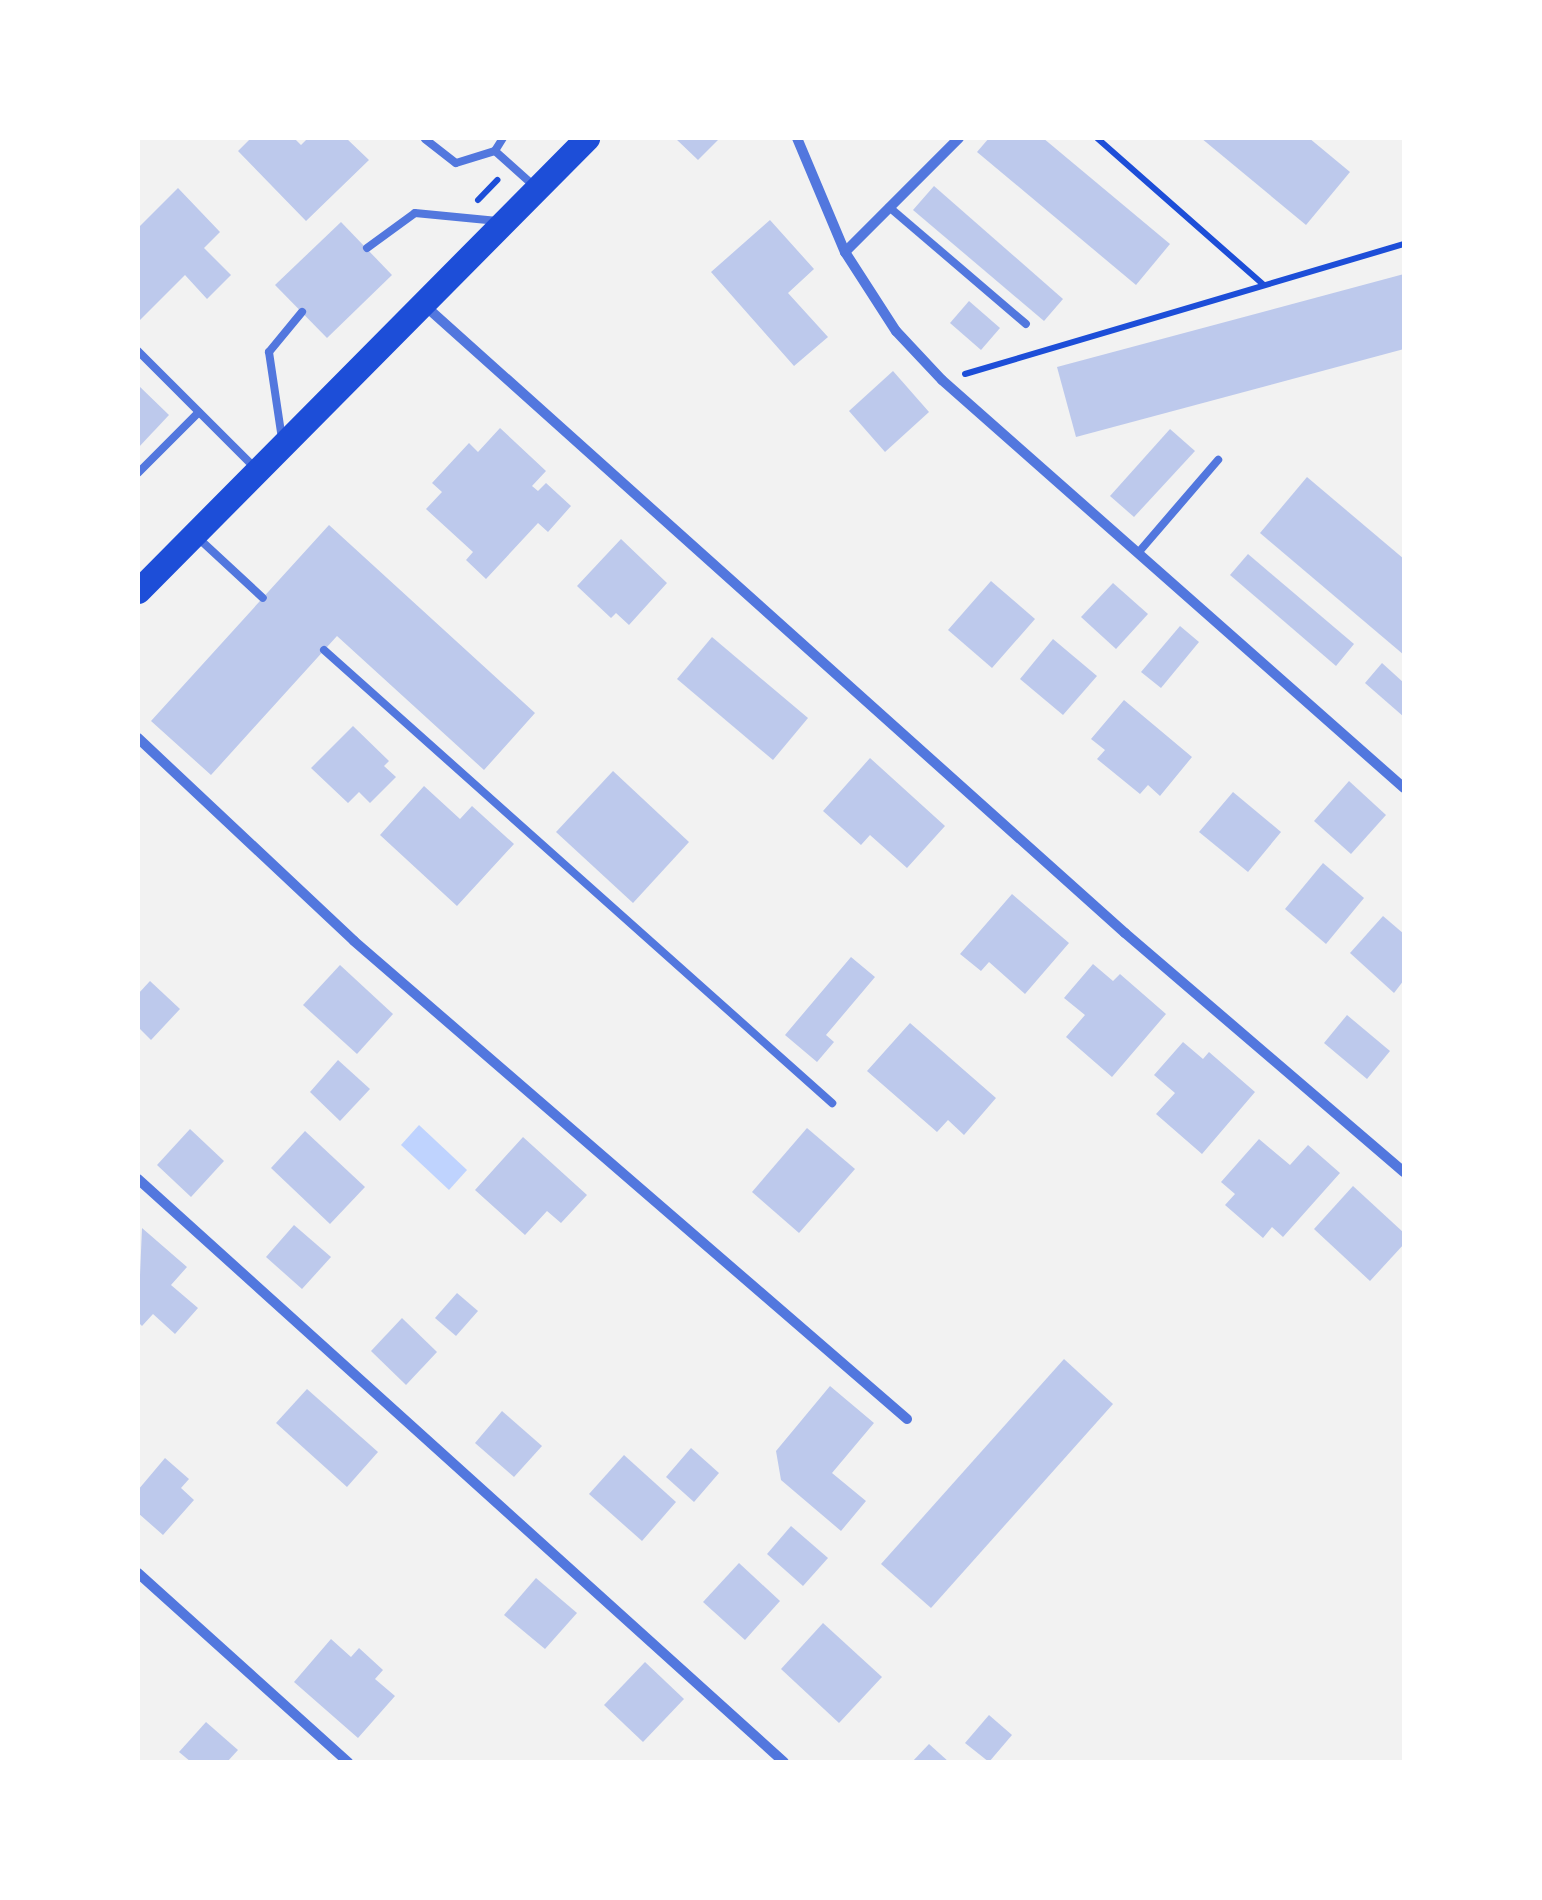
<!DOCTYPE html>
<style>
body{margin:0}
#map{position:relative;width:1542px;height:1900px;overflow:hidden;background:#f2f2f2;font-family:Manrope,sans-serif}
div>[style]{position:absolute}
.water>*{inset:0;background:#bfd3fe}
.building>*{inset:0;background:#bdc9ec}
.path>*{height:6px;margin:-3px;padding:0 3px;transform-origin:3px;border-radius:3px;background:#1d4ed8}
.service>*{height:8px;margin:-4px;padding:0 4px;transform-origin:4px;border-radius:4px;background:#5277de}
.minor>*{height:10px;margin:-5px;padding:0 5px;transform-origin:5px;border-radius:5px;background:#5277de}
.primary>*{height:25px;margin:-12.5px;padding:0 12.5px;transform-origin:12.5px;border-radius:12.5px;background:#1d4ed8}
span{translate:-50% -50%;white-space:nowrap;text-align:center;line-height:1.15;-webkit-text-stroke:10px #fff;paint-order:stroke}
.frame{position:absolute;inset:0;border:140px solid #fff;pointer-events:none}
</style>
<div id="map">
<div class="water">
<div style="clip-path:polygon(419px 1125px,467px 1170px,449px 1190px,401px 1145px)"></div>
</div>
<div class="building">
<div style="clip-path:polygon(251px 138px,294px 138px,301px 145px,308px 138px,346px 138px,369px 160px,306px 221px,238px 151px)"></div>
<div style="clip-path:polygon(675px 138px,720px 138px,698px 160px)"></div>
<div style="clip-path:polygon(989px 138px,1043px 138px,1170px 244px,1136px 285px,977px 152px)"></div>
<div style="clip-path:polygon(1201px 138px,1309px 138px,1350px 172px,1306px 225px)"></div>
<div style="clip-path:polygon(934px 186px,1063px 299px,1044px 321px,913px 210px)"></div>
<div style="clip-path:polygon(178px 188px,220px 232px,204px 248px,231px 275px,207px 299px,185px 275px,138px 322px,138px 228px)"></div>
<div style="clip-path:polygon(770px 220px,814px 269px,788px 293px,828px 337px,794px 366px,711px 272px)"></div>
<div style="clip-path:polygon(341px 222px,392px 275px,327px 338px,275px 285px)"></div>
<div style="clip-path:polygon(1404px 274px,1404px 349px,1076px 437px,1057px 367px)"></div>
<div style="clip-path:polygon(969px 301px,1000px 328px,981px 350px,950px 323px)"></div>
<div style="clip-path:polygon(893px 371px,929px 412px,885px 452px,849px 411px)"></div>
<div style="clip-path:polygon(138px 385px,169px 415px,138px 448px)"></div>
<div style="clip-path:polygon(500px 428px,546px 471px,532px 486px,538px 491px,546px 483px,571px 506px,548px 532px,538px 523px,486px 579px,466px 560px,473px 552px,426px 509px,442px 492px,432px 483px,469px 443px,478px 452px)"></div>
<div style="clip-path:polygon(1170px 429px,1195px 451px,1134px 517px,1110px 496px)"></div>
<div style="clip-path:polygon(1307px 477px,1404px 559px,1404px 655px,1260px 533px)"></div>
<div style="clip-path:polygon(329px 525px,535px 713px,484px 770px,337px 636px,211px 775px,151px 721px)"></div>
<div style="clip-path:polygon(621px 539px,667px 583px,629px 625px,616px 613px,611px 618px,577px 586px)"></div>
<div style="clip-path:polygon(1248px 554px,1354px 644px,1336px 666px,1230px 575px)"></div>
<div style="clip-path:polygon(991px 581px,1035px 619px,992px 668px,948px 630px)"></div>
<div style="clip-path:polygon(1113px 583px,1148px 614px,1116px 649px,1081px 617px)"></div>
<div style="clip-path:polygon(1180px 626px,1199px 642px,1161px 688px,1141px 672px)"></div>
<div style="clip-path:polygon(712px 637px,808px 718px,773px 760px,677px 679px)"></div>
<div style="clip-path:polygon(1053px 639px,1097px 676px,1063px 715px,1020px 679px)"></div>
<div style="clip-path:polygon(1382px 663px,1404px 683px,1404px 717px,1365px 683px)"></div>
<div style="clip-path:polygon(1124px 700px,1192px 757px,1160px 796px,1148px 785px,1140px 794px,1097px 759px,1105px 750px,1091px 739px)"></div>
<div style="clip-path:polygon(353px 726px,389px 761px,384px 766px,396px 777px,370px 803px,359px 792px,348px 803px,311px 768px)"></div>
<div style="clip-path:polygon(870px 758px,945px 826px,907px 868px,870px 835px,861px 845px,823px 811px)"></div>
<div style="clip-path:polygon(613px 771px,689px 842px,633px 903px,556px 832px)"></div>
<div style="clip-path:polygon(1349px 781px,1386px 815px,1351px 854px,1314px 821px)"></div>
<div style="clip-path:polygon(424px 786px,460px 819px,472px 806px,514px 844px,457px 906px,380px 835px)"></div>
<div style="clip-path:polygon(1233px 792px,1281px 832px,1248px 872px,1199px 832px)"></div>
<div style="clip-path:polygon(1323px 863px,1364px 898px,1326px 944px,1285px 909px)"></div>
<div style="clip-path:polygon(1012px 894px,1069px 943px,1025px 994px,989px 962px,981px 971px,960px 954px)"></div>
<div style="clip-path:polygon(1383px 916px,1404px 934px,1404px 980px,1394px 993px,1350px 953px)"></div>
<div style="clip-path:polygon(851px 957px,875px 977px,826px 1035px,834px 1042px,817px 1062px,785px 1035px)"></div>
<div style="clip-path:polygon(1093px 964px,1113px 981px,1120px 974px,1166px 1014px,1112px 1077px,1066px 1037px,1085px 1015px,1064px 998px)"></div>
<div style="clip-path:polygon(340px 965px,393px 1014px,357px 1054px,303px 1005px)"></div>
<div style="clip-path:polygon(150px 981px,180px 1009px,151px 1040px,138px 1027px,138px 994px)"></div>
<div style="clip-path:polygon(1347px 1015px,1390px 1051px,1367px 1079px,1324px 1043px)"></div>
<div style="clip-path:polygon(910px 1023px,996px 1098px,964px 1135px,948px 1120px,937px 1132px,867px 1071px)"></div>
<div style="clip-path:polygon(1183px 1042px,1203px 1059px,1209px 1052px,1255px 1092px,1202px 1154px,1156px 1114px,1175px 1093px,1154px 1075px)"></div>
<div style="clip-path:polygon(338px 1060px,370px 1089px,340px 1121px,310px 1092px)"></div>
<div style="clip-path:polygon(807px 1128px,855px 1169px,799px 1233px,752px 1192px)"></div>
<div style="clip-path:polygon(190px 1129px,224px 1161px,191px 1197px,157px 1165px)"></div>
<div style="clip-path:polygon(305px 1131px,365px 1187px,330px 1224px,271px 1168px)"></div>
<div style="clip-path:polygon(523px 1137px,587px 1195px,561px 1223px,547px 1211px,525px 1235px,475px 1190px)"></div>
<div style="clip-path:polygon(1259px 1139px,1290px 1165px,1308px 1145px,1340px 1173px,1283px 1237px,1272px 1227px,1263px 1238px,1225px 1205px,1235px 1194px,1221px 1182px)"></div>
<div style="clip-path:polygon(1353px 1186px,1404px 1233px,1404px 1244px,1370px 1281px,1314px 1229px)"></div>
<div style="clip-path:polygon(294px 1225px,331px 1257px,302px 1289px,266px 1257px)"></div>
<div style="clip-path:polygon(142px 1228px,187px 1267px,171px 1285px,198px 1308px,175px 1334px,153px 1314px,142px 1326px,138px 1322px)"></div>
<div style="clip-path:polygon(457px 1293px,478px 1311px,456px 1336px,435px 1318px)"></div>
<div style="clip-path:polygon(402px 1318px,437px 1352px,406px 1385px,371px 1351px)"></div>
<div style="clip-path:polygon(1064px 1359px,1113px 1404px,931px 1608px,881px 1564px)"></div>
<div style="clip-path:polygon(830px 1386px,874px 1423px,832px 1473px,866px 1501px,841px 1531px,781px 1480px,776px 1451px)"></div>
<div style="clip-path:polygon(307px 1389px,378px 1452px,347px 1487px,276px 1423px)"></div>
<div style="clip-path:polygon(502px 1411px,542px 1446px,514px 1477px,475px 1443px)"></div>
<div style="clip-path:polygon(691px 1448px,719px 1473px,694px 1502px,666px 1477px)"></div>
<div style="clip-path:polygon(624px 1455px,676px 1502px,642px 1541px,589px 1494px)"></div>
<div style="clip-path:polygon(165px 1458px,189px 1479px,181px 1488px,194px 1500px,163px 1535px,138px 1513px,138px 1490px)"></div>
<div style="clip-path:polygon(791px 1526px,828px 1558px,803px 1586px,767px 1554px)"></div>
<div style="clip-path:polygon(739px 1563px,780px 1601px,745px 1640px,703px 1602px)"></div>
<div style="clip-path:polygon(536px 1578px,577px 1613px,545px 1649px,504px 1615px)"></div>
<div style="clip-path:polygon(823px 1623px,882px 1677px,839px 1723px,781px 1669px)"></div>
<div style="clip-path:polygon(331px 1639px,351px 1657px,359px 1648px,383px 1670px,375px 1679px,395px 1696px,358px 1738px,294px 1682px)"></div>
<div style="clip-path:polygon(645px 1662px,684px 1699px,643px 1742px,604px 1705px)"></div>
<div style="clip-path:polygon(989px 1715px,1012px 1735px,989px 1762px,965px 1743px)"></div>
<div style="clip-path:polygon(206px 1722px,238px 1750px,227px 1762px,191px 1762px,179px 1752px)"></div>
<div style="clip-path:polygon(929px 1744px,949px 1762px,912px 1762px)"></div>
</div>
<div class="path">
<div style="left:1097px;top:138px;width:222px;rotate:41.4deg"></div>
<div style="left:478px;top:200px;width:28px;rotate:-46deg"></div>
<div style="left:965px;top:374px;width:458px;rotate:-16.5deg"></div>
</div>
<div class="service">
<div style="left:503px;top:138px;width:15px;rotate:122deg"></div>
<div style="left:495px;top:151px;width:51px;rotate:41.8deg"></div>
<div style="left:425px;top:139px;width:39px;rotate:38deg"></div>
<div style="left:456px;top:163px;width:41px;rotate:-17.1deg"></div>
<div style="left:889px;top:207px;width:180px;rotate:40.5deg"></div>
<div style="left:367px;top:248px;width:59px;rotate:-36.1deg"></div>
<div style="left:415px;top:213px;width:83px;rotate:5.5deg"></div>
<div style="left:138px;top:351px;width:164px;rotate:45deg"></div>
<div style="left:282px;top:439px;width:88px;rotate:-98.5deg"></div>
<div style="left:269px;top:352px;width:52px;rotate:-50.5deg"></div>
<div style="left:138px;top:473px;width:86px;rotate:-45deg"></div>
<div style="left:196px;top:536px;width:91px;rotate:42.8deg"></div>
<div style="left:1138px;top:553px;width:123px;rotate:-49.3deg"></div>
<div style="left:324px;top:650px;width:681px;rotate:41.72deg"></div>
</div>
<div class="minor">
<div style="left:797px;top:138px;width:124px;rotate:67.2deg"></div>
<div style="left:845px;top:252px;width:94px;rotate:57.2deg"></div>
<div style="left:896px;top:331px;width:67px;rotate:46.8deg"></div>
<div style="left:942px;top:380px;width:616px;rotate:41.45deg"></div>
<div style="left:845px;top:252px;width:161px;rotate:-45deg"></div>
<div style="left:422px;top:303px;width:944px;rotate:41.87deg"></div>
<div style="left:1125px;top:933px;width:367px;rotate:40.6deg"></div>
<div style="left:138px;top:738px;width:296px;rotate:43.2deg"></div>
<div style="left:354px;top:941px;width:731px;rotate:40.84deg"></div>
<div style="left:138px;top:1179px;width:870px;rotate:42.07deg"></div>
<div style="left:138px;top:1573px;width:283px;rotate:42deg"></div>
</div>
<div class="primary">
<div style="left:138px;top:591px;width:638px;rotate:-45.25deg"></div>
</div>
<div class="frame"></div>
</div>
